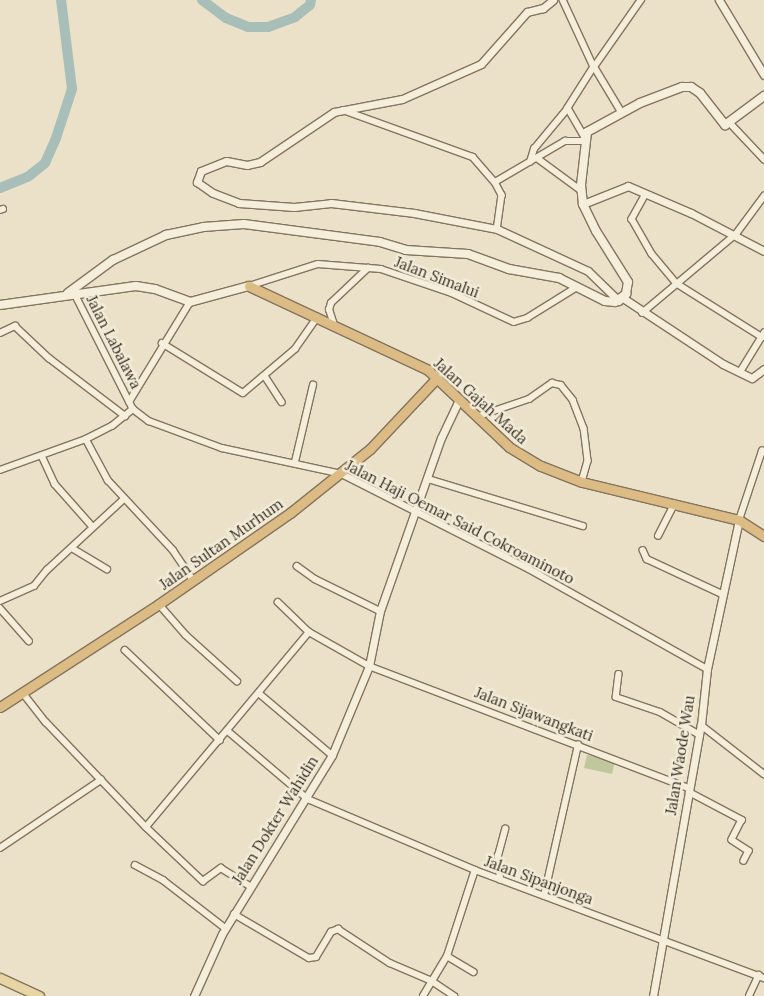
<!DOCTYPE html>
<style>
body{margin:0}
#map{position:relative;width:764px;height:996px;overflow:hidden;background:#eae1c8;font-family:Lora,serif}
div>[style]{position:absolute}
.green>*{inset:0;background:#c0c79d}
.river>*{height:10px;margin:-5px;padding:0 5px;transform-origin:5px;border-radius:5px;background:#a8beb8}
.roads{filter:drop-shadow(1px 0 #84745f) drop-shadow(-1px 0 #84745f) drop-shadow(0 1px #84745f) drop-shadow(0 -1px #84745f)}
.minor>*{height:5.5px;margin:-2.75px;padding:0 2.75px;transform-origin:2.75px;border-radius:2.75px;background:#f5eeda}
.tertiary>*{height:7px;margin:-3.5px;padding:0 3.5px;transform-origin:3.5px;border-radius:3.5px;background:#f5eeda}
.secondary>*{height:8px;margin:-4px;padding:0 4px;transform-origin:4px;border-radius:4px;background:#f5eeda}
.primary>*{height:9px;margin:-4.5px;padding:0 4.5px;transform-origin:4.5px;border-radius:4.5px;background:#e8d5a4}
.trunk>*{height:9px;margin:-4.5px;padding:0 4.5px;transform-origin:4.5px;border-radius:4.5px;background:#dcbc84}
span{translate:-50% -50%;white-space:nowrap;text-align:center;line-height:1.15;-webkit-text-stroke:5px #f2ebd7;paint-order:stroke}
.street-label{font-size:15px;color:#362c21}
</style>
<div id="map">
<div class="green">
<div style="clip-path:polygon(587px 755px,615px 761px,612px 774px,584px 768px)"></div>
</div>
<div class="river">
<div style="left:202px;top:0;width:30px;rotate:37deg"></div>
<div style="left:226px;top:18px;width:24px;rotate:22deg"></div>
<div style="left:248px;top:27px;width:20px"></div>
<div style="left:268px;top:27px;width:29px;rotate:-20deg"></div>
<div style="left:295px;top:17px;width:19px;rotate:-39deg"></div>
<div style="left:310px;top:5px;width:5px;rotate:-79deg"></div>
<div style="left:0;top:188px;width:31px;rotate:-22deg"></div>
<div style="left:29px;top:176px;width:21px;rotate:-39deg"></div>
<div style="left:45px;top:163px;width:27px;rotate:-66deg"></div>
<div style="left:56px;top:138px;width:52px;rotate:-71.9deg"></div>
<div style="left:72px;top:89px;width:90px;rotate:-97deg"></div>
</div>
<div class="roads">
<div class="minor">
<div style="left:563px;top:0;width:74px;rotate:65.2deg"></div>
<div style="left:594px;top:67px;width:49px;rotate:122.4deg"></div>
<div style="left:568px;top:108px;width:34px;rotate:60deg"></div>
<div style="left:343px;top:110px;width:138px;rotate:19.9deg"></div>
<div style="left:473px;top:157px;width:33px;rotate:49deg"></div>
<div style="left:495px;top:182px;width:15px;rotate:62deg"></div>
<div style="left:502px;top:195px;width:34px;rotate:98deg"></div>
<div style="left:621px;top:112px;width:52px;rotate:-121deg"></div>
<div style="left:594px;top:67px;width:82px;rotate:-55deg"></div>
<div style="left:730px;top:123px;width:50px;rotate:46.6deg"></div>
<div style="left:537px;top:158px;width:56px;rotate:36.3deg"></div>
<div style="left:530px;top:162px;width:14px;rotate:-73deg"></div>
<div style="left:534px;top:149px;width:53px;rotate:-50.3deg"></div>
<div style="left:495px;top:182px;width:81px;rotate:-30.4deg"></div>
<div style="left:565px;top:141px;width:20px"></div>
<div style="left:646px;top:194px;width:29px;rotate:119deg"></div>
<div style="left:632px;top:219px;width:40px;rotate:60.3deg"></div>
<div style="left:652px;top:254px;width:38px;rotate:50deg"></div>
<div style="left:676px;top:283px;width:102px;rotate:32.1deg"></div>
<div style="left:0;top:210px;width:3px;rotate:-18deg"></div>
<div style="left:249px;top:286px;width:72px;rotate:-17.7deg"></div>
<div style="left:318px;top:264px;width:63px;rotate:4.5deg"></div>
<div style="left:381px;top:269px;width:75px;rotate:18.7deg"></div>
<div style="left:452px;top:293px;width:68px;rotate:25.1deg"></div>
<div style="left:514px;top:322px;width:14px;rotate:-17deg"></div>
<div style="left:527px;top:318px;width:59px;rotate:-31.8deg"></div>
<div style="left:74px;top:292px;width:131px;rotate:63.2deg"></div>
<div style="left:133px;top:409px;width:20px;rotate:37deg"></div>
<div style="left:149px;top:421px;width:78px;rotate:20.3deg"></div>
<div style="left:222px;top:448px;width:123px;rotate:12.2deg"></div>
<div style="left:342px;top:474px;width:210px;rotate:26.9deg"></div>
<div style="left:529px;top:569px;width:204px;rotate:29.3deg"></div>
<div style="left:642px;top:313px;width:123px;rotate:-40deg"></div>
<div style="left:736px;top:234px;width:47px;rotate:-53.6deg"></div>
<div style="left:334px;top:325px;width:16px;rotate:-108deg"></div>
<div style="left:329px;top:310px;width:7px;rotate:-74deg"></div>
<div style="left:331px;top:303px;width:51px;rotate:-43.4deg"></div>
<div style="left:0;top:333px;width:17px;rotate:-25deg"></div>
<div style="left:15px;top:326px;width:47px;rotate:43.3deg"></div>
<div style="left:49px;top:358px;width:96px;rotate:37.3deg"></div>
<div style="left:162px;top:343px;width:95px;rotate:31.7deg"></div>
<div style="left:243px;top:393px;width:68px;rotate:-40.2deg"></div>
<div style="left:295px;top:349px;width:39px;rotate:-55deg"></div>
<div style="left:740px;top:372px;width:46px;rotate:-58.4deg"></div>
<div style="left:265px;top:376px;width:31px;rotate:57deg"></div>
<div style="left:129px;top:402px;width:117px;rotate:-58.6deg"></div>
<div style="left:476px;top:417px;width:56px;rotate:-18.8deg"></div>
<div style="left:529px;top:399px;width:28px;rotate:-35deg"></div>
<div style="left:552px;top:383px;width:9px;rotate:13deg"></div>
<div style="left:561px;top:385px;width:19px;rotate:51deg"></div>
<div style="left:573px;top:400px;width:30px;rotate:69deg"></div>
<div style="left:584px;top:428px;width:33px;rotate:83deg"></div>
<div style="left:588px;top:461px;width:22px;rotate:106deg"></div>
<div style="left:86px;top:439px;width:47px;rotate:61.8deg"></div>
<div style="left:108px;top:480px;width:96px;rotate:47.1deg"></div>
<div style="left:173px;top:550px;width:37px;rotate:56deg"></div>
<div style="left:42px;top:456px;width:31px;rotate:65deg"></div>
<div style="left:55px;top:484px;width:57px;rotate:48.5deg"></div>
<div style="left:295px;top:462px;width:79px;rotate:-76.8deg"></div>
<div style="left:0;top:470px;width:91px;rotate:-19.8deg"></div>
<div style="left:86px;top:439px;width:29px;rotate:-27deg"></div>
<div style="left:112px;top:426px;width:27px;rotate:-39deg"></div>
<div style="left:428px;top:479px;width:162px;rotate:16.9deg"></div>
<div style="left:739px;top:520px;width:73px;rotate:-71.6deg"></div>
<div style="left:762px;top:451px;width:2px;rotate:27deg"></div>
<div style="left:658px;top:536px;width:36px;rotate:-63deg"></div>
<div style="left:72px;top:548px;width:41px;rotate:31deg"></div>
<div style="left:643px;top:550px;width:10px;rotate:66deg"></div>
<div style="left:647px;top:559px;width:83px;rotate:25deg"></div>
<div style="left:297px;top:566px;width:22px;rotate:36deg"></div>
<div style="left:315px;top:579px;width:72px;rotate:26.2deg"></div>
<div style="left:0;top:601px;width:37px;rotate:-24deg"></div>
<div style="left:34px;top:586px;width:21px;rotate:-51deg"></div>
<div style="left:47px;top:570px;width:105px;rotate:-42.7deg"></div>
<div style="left:278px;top:602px;width:43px;rotate:44.1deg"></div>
<div style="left:309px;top:632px;width:69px;rotate:29.5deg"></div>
<div style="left:369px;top:666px;width:342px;rotate:20.9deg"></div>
<div style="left:159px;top:604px;width:41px;rotate:48.9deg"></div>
<div style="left:186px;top:635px;width:69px;rotate:42deg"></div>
<div style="left:0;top:608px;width:44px;rotate:48.7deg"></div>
<div style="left:125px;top:650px;width:131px;rotate:43.5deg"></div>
<div style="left:619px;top:674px;width:23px;rotate:97deg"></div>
<div style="left:616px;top:697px;width:46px;rotate:18.8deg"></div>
<div style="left:660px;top:712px;width:46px;rotate:29.9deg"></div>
<div style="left:23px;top:693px;width:37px;rotate:52deg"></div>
<div style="left:46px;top:722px;width:145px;rotate:46.4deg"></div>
<div style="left:146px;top:827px;width:254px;rotate:-50.1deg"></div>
<div style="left:260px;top:694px;width:94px;rotate:40.3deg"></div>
<div style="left:701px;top:725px;width:80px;rotate:37.9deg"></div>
<div style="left:228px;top:731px;width:105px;rotate:40.4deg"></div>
<div style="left:308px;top:799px;width:181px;rotate:23deg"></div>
<div style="left:475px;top:870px;width:309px;rotate:20.5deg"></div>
<div style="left:689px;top:792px;width:60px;rotate:27.8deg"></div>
<div style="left:742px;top:820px;width:22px;rotate:117deg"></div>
<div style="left:732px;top:840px;width:20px;rotate:33deg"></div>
<div style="left:749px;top:851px;width:11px;rotate:117deg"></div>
<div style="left:146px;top:827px;width:79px;rotate:43.5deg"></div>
<div style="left:203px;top:881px;width:22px;rotate:-36deg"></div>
<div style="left:221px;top:868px;width:36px;rotate:32deg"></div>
<div style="left:0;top:848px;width:122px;rotate:-34deg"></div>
<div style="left:135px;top:865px;width:32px;rotate:28deg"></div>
<div style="left:163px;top:880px;width:78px;rotate:37.7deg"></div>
<div style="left:500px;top:880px;width:24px;rotate:-95deg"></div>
<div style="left:498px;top:856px;width:28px;rotate:-75deg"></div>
<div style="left:544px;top:896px;width:155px;rotate:-77.3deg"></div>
<div style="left:234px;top:914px;width:87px;rotate:30.4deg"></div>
<div style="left:309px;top:958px;width:7px;rotate:-8deg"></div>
<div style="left:316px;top:957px;width:29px;rotate:-59deg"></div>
<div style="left:331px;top:932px;width:8px;rotate:-23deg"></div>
<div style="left:338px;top:929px;width:62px;rotate:33.2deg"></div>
<div style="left:390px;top:963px;width:46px;rotate:23.2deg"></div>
<div style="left:432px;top:981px;width:27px;rotate:34deg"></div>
<div style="left:447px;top:956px;width:31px;rotate:31deg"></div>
<div style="left:423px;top:996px;width:47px;rotate:-59deg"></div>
<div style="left:447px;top:956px;width:90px;rotate:-72deg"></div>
<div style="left:749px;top:996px;width:23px;rotate:-65deg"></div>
</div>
<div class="tertiary">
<div style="left:553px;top:0;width:13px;rotate:141deg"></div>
<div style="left:543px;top:8px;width:16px;rotate:166deg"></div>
<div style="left:527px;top:12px;width:69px;rotate:131.5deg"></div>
<div style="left:481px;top:64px;width:86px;rotate:156.1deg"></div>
<div style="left:402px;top:99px;width:69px;rotate:169.2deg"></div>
<div style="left:334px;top:112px;width:89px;rotate:146deg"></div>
<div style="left:260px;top:162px;width:13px;rotate:167deg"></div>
<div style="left:247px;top:165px;width:21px;rotate:-169deg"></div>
<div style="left:226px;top:161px;width:27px;rotate:158deg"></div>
<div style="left:201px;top:171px;width:12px;rotate:110deg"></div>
<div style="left:197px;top:182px;width:19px;rotate:35deg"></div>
<div style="left:213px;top:193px;width:28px;rotate:21deg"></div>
<div style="left:239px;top:203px;width:55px;rotate:4.2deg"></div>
<div style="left:294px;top:207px;width:37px;rotate:-6deg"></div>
<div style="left:331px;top:203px;width:84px;rotate:6.9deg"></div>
<div style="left:414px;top:213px;width:85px;rotate:10.9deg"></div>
<div style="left:497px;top:229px;width:100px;rotate:24.8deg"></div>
<div style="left:588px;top:271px;width:43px;rotate:44.1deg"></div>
<div style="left:719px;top:0;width:87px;rotate:59deg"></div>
<div style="left:583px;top:204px;width:48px;rotate:-21.8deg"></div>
<div style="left:628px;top:186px;width:69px;rotate:23.2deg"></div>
<div style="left:691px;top:213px;width:82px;rotate:27.5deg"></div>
<div style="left:623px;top:298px;width:120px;rotate:33.4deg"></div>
<div style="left:723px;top:364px;width:32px;rotate:26deg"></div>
<div style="left:752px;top:378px;width:15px;rotate:-37deg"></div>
<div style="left:194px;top:996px;width:68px;rotate:-65.7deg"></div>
<div style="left:222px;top:934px;width:210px;rotate:-58.4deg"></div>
<div style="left:332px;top:755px;width:96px;rotate:-67.4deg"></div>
<div style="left:369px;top:666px;width:56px;rotate:-78.7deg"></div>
<div style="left:380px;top:611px;width:183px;rotate:-70.6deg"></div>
<div style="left:441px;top:438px;width:42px;rotate:-64.7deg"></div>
<div style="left:653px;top:996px;width:275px;rotate:-80deg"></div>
<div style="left:701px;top:725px;width:56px;rotate:-83.9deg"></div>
<div style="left:707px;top:669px;width:152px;rotate:-77.9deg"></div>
</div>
<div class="secondary">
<div style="left:68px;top:293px;width:56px;rotate:-36.3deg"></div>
<div style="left:113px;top:260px;width:59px;rotate:-25.3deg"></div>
<div style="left:166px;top:235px;width:38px;rotate:-12deg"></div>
<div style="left:203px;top:227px;width:41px;rotate:-4.2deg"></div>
<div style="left:244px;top:224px;width:137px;rotate:7.5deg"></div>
<div style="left:380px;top:242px;width:27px;rotate:17deg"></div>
<div style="left:406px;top:250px;width:62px;rotate:3.7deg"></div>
<div style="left:468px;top:254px;width:44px;rotate:20.1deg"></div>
<div style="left:509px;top:269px;width:51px;rotate:10.2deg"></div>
<div style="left:559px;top:278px;width:51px;rotate:26.6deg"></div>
<div style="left:605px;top:301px;width:10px;rotate:6deg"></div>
<div style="left:615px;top:302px;width:14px;rotate:-36deg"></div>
<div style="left:626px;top:294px;width:12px;rotate:-81deg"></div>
<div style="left:628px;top:282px;width:60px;rotate:-122.1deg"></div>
<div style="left:596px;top:231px;width:30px;rotate:-116deg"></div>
<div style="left:583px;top:204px;width:19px;rotate:-96deg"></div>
<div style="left:581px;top:185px;width:53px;rotate:-83.5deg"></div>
<div style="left:587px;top:132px;width:60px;rotate:-28.7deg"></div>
<div style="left:640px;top:103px;width:45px;rotate:-20.9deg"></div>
<div style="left:682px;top:87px;width:9px"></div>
<div style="left:691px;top:87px;width:11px;rotate:34deg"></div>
<div style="left:700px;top:93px;width:41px;rotate:52deg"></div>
<div style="left:725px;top:125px;width:49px;rotate:-36.6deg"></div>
<div style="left:0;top:305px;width:137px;rotate:-8deg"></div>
<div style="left:136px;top:286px;width:19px;rotate:9deg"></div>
<div style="left:155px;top:289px;width:37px;rotate:20deg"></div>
<div style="left:190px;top:302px;width:61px;rotate:-15.2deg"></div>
</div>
<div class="primary">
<div style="left:0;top:978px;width:43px;rotate:24.8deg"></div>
</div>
<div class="trunk">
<div style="left:249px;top:286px;width:198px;rotate:25.1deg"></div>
<div style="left:428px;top:370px;width:112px;rotate:43.5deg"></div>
<div style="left:509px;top:447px;width:37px;rotate:31deg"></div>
<div style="left:541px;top:466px;width:44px;rotate:21.3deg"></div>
<div style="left:582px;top:482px;width:162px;rotate:13.6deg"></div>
<div style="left:739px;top:520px;width:30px;rotate:33deg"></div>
<div style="left:0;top:707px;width:189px;rotate:-32.9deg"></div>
<div style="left:159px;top:604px;width:160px;rotate:-34.8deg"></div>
<div style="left:290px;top:513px;width:102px;rotate:-38.7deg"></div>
<div style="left:370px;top:449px;width:98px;rotate:-46.7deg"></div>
</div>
</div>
<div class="street-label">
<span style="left:437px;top:277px;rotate:21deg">Jalan Simalui</span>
<span style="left:114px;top:342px;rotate:63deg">Jalan Labalawa</span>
<span style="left:481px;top:401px;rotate:42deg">Jalan Gajah Mada</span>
<span style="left:460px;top:522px;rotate:27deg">Jalan Haji Oemar Said Cokroaminoto</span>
<span style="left:221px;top:544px;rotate:-35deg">Jalan Sultan Murhum</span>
<span style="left:534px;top:714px;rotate:21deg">Jalan Sijawangkati</span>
<span style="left:680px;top:755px;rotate:-81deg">Jalan Waode Wau</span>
<span style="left:275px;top:820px;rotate:-58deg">Jalan Dokter Wahidin</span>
<span style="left:539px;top:880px;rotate:20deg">Jalan Sipanjonga</span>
</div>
</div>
